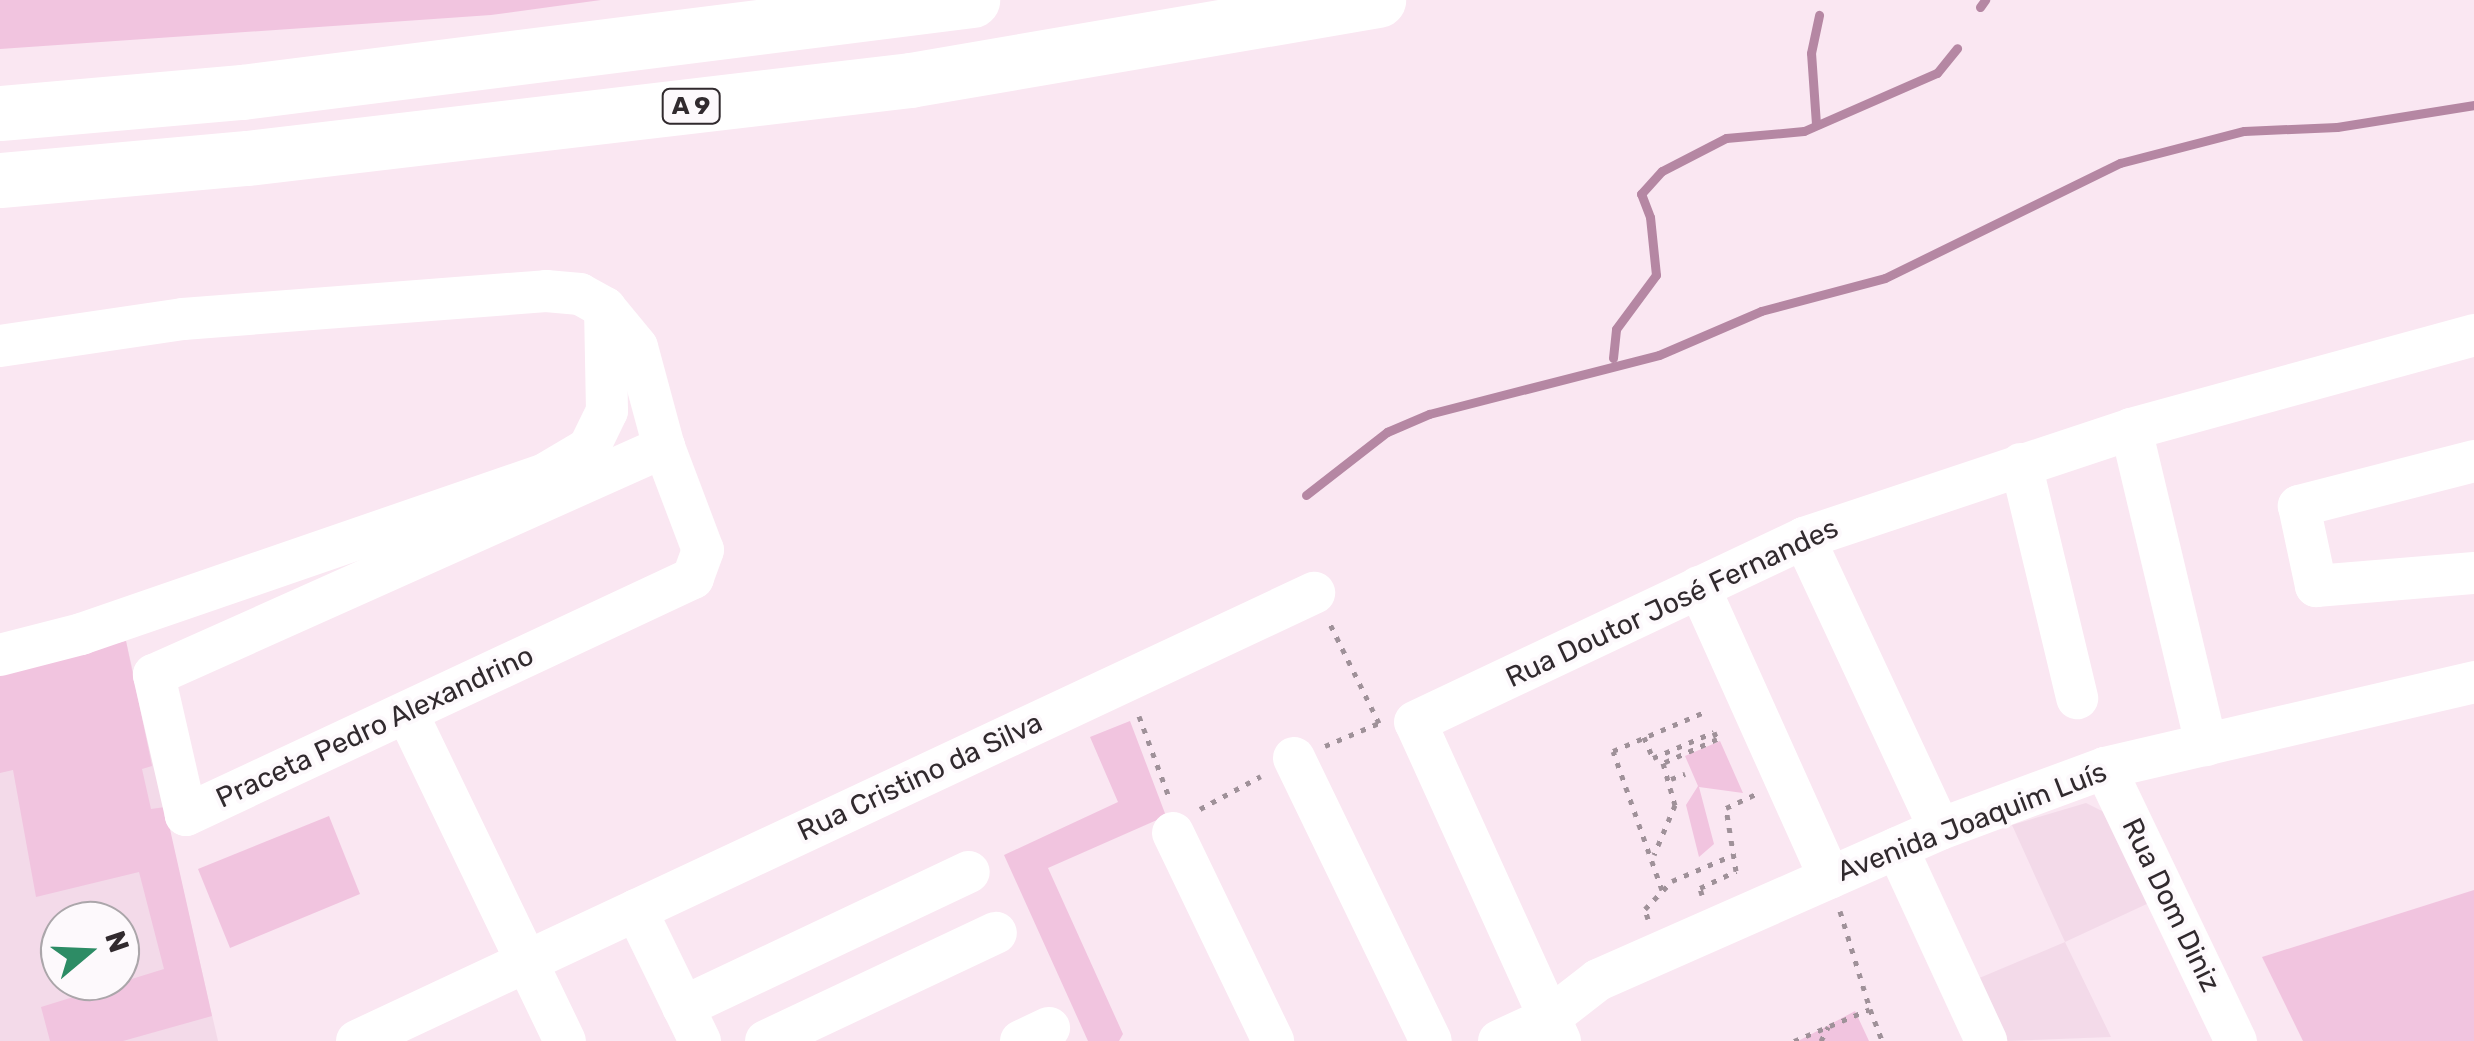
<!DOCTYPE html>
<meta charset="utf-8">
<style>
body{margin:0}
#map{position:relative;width:2474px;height:1041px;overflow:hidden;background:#fae7f2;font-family:Rubik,sans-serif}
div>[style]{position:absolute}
.built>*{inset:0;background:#f3dae9}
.green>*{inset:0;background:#f1c4df}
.stream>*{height:9px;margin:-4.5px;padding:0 4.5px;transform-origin:4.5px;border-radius:4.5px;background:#b587a3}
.path>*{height:5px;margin-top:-2.5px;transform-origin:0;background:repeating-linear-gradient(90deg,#9f9199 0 5px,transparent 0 13px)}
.minor>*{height:42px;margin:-21px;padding:0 21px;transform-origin:21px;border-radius:21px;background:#fff}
.highway>*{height:55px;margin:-27.5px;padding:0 27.5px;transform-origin:27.5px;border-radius:27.5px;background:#fff}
span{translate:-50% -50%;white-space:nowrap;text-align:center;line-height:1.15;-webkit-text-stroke:8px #fdf9fc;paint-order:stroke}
.shield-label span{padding:2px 8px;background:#fdf9fc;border:2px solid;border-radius:8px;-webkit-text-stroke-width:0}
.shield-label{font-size:25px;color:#312a2e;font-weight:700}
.street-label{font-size:28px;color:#312a2e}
.north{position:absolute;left:40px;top:901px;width:100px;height:100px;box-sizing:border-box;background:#fdf9fc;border:2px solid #aba6aa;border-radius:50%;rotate:71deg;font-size:28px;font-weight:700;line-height:40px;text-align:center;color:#312a2e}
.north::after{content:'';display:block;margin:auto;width:35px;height:45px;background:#2d8c65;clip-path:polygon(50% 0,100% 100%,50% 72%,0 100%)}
</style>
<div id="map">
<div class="built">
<div style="clip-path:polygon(evenodd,126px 641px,218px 1041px,0 1041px,0 671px,126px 641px,60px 921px,120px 921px,120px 981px,60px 981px,60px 921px)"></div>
<div style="clip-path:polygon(2086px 803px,2104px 812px,2151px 902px,2065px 942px,2111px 1037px,2005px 1041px,1977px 979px,2065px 942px,2012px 825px)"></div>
</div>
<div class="green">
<div style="clip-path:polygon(0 0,601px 0,491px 15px,0 49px)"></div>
<div style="clip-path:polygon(126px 641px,152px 766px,142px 769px,151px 809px,165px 807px,212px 1016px,123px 1041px,50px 1041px,41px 1007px,164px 969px,139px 872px,36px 897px,13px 770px,0 773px,0 671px)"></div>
<div style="clip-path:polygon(1130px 721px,1166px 816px,1048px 868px,1123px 1034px,1119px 1041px,1088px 1041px,1004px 855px,1118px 802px,1090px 737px)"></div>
<div style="clip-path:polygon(1720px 741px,1743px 793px,1699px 787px,1714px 844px,1699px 857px,1686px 805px,1698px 786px,1685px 756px)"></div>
<div style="clip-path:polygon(329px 816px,360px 894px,230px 948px,198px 869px)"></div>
<div style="clip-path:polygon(2474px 890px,2474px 1041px,2303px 1041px,2262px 957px)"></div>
<div style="clip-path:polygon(1855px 1011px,1869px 1041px,1798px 1041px,1829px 1025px)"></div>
</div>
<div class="stream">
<div style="left:1980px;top:7px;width:9px;rotate:-54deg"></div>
<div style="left:1816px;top:124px;width:71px;rotate:-94deg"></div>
<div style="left:1811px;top:53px;width:39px;rotate:-78deg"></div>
<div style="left:1613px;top:358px;width:29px;rotate:-84deg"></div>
<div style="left:1616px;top:329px;width:67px;rotate:-53.5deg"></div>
<div style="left:1656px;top:275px;width:58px;rotate:-95.9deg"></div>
<div style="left:1650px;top:217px;width:25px;rotate:-111deg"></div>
<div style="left:1641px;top:194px;width:31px;rotate:-48deg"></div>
<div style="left:1662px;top:171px;width:72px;rotate:-27.3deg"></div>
<div style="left:1726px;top:138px;width:78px;rotate:-5.1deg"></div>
<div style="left:1804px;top:131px;width:145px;rotate:-23.6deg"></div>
<div style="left:1937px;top:73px;width:32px;rotate:-51deg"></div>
<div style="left:1306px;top:495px;width:103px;rotate:-37.9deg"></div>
<div style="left:1387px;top:432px;width:46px;rotate:-23.2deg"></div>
<div style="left:1429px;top:414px;width:237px;rotate:-14.4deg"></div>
<div style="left:1659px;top:355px;width:111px;rotate:-23.3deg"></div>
<div style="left:1761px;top:311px;width:128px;rotate:-14.9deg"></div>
<div style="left:1885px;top:278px;width:262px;rotate:-26.1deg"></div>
<div style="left:2120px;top:163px;width:128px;rotate:-14.5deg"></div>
<div style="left:2244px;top:131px;width:93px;rotate:-2.5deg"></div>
<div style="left:2337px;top:127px;width:139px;rotate:-9.1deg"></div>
</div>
<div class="path">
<div style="left:1139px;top:716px;width:90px;rotate:69.7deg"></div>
<div style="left:1644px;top:737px;width:23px;rotate:67deg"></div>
<div style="left:1653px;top:758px;width:66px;rotate:-23.1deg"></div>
<div style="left:1714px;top:732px;width:8px;rotate:67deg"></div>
<div style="left:1717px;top:739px;width:59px;rotate:156deg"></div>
<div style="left:1663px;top:763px;width:44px;rotate:74.1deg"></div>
<div style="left:1675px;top:805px;width:54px;rotate:112.8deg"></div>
<div style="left:1325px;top:746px;width:59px;rotate:-23.1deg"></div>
<div style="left:1379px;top:723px;width:110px;rotate:-116.3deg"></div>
<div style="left:1671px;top:779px;width:15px;rotate:-20deg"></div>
<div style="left:1200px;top:809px;width:69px;rotate:-28.4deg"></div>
<div style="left:1662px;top:890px;width:147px;rotate:-109.4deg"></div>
<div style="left:1613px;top:751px;width:102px;rotate:-23.1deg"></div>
<div style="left:1702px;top:895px;width:7px;rotate:-106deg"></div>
<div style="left:1700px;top:888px;width:40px;rotate:-25deg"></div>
<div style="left:1736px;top:871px;width:64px;rotate:-99deg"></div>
<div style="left:1726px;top:808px;width:33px;rotate:-25deg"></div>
<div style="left:1840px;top:911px;width:102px;rotate:73deg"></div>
<div style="left:1648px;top:919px;width:10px;rotate:-107deg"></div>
<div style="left:1645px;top:909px;width:39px;rotate:-46deg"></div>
<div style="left:1672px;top:881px;width:66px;rotate:-23.1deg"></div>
<div style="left:1794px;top:1041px;width:82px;rotate:-22.8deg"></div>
<div style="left:1870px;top:1009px;width:34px;rotate:69deg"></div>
<div style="left:1821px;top:1041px;width:16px;rotate:-63deg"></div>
</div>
<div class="minor">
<div style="left:0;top:346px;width:185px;rotate:-8.4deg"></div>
<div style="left:183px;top:319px;width:364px;rotate:-4.4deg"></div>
<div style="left:546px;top:291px;width:34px;rotate:5deg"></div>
<div style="left:580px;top:294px;width:29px;rotate:29deg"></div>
<div style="left:605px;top:308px;width:50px;rotate:50.6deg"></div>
<div style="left:637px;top:347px;width:104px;rotate:74.9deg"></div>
<div style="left:664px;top:447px;width:110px;rotate:69.3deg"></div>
<div style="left:703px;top:550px;width:30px;rotate:110deg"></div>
<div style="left:693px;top:578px;width:560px;rotate:154.95deg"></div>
<div style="left:186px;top:815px;width:144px;rotate:-102.9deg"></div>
<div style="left:154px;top:675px;width:559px;rotate:-24.09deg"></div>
<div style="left:2131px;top:429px;width:325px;rotate:76.6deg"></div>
<div style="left:2474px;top:461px;width:181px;rotate:165.6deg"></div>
<div style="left:2299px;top:506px;width:82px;rotate:78deg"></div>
<div style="left:2316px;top:586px;width:159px;rotate:-4.7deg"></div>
<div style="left:2021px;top:464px;width:241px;rotate:76.5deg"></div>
<div style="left:1804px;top:538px;width:321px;rotate:65deg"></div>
<div style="left:1699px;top:587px;width:319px;rotate:65.8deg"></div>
<div style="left:0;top:655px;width:84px;rotate:-14.5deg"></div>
<div style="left:81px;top:634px;width:491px;rotate:-19deg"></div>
<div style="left:545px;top:474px;width:51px;rotate:-30.6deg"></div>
<div style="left:589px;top:448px;width:41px;rotate:-64.1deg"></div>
<div style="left:607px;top:411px;width:103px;rotate:-91.1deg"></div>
<div style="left:407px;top:713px;width:364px;rotate:64.3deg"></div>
<div style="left:1294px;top:758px;width:314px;rotate:64.2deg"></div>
<div style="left:2105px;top:768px;width:303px;rotate:64.4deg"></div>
<div style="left:1173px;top:833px;width:231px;rotate:64.3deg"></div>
<div style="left:1897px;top:848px;width:213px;rotate:65.2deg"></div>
<div style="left:636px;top:910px;width:146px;rotate:64deg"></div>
<div style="left:683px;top:1007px;width:316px;rotate:-25.3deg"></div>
<div style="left:357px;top:1041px;width:1057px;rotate:-25.09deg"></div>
<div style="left:766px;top:1041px;width:254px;rotate:-25.2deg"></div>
<div style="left:1021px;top:1041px;width:31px;rotate:-25deg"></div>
<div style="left:1499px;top:1041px;width:55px;rotate:-24.7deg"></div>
<div style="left:1549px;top:1018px;width:62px;rotate:-37.8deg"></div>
<div style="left:1598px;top:980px;width:374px;rotate:-23.8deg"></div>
<div style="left:1940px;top:829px;width:176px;rotate:-20.3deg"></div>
<div style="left:2105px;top:768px;width:379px;rotate:-13.1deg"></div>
<div style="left:1560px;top:1041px;width:350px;rotate:-114.4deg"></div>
<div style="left:1415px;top:722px;width:430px;rotate:-25.3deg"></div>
<div style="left:1804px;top:538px;width:345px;rotate:-18.4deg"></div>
<div style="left:2131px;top:429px;width:356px;rotate:-15.3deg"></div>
</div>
<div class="highway">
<div style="left:0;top:113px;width:243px;rotate:-5deg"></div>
<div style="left:242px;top:92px;width:736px;rotate:-7.18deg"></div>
<div style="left:0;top:180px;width:248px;rotate:-5.1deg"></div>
<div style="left:247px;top:158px;width:668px;rotate:-6.71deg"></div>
<div style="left:910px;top:80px;width:475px;rotate:-9.7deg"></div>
</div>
<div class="shield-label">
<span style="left:691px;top:106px">A 9</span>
</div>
<div class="street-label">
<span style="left:1672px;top:603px;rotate:-25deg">Rua Doutor José Fernandes</span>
<span style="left:375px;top:727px;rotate:-25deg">Praceta Pedro Alexandrino</span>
<span style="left:920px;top:777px;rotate:-25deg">Rua Cristino da Silva</span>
<span style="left:1972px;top:822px;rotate:-21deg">Avenida Joaquim Luís</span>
<span style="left:2171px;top:905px;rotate:64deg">Rua Dom Diniz</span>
</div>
<div class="north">N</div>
</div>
